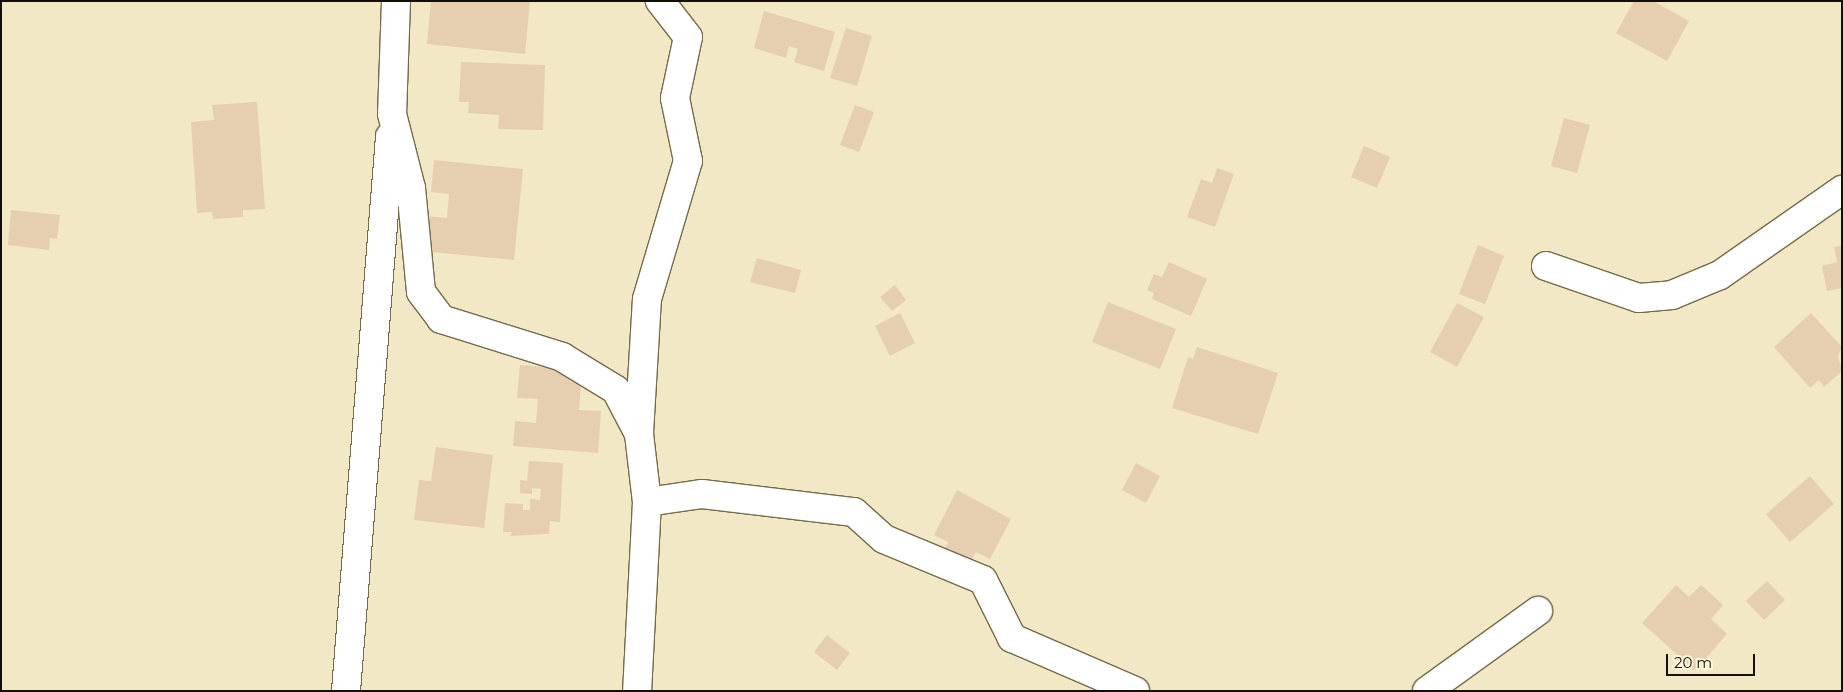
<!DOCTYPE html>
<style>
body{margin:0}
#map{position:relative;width:1843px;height:692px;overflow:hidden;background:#f2e8c5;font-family:Montserrat,sans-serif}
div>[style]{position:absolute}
.building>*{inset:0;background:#e6ceb1}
.roads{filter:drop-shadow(1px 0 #736b4b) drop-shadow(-1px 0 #736b4b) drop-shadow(0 1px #736b4b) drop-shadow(0 -1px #736b4b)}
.street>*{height:28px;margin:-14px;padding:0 14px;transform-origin:14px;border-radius:14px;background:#fff}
span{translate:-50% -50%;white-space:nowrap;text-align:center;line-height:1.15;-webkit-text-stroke:5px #fdf6d9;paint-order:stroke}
.frame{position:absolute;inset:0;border:2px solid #130f04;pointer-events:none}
.scale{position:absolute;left:1666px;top:654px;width:89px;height:22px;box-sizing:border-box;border:2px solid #130f04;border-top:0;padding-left:6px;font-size:15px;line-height:18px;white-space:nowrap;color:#130f04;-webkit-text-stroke:4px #fdf6d9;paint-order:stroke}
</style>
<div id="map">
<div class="building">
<div style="clip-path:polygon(431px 1px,530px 1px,525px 54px,427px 44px)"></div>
<div style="clip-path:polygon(1634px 1px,1653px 1px,1689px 21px,1667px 61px,1616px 33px)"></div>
<div style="clip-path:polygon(764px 11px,835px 32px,824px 71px,794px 62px,798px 49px,789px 46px,786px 58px,754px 48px)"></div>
<div style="clip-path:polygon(846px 28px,872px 36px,857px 86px,830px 78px)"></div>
<div style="clip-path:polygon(461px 62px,545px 65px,543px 130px,498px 129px,499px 115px,468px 113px,469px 102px,459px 102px)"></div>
<div style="clip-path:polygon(257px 102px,265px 209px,243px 210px,243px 217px,213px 219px,212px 212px,197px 213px,191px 122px,214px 120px,212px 105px)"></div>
<div style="clip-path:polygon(855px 105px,874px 112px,859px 152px,840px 145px)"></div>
<div style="clip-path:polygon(1564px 118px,1590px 125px,1577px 173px,1551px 166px)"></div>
<div style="clip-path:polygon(1364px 146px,1390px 157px,1377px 188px,1351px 177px)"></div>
<div style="clip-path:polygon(434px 160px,523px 169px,514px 260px,421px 251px,425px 216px,447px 218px,449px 194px,431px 192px)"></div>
<div style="clip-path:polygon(1217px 168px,1234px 174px,1215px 227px,1187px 217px,1201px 179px,1212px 183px)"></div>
<div style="clip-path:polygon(11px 210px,60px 215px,57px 239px,50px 238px,49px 250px,8px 245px)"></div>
<div style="clip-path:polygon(1478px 245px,1504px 256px,1485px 304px,1459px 294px)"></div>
<div style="clip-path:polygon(1842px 246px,1842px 288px,1827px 291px,1822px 266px,1837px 262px,1834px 247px)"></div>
<div style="clip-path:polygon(757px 258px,801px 270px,795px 293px,750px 282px)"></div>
<div style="clip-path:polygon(1169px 262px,1207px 279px,1191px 316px,1152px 299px,1154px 293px,1147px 290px,1154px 274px,1162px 277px)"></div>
<div style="clip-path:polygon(895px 285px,906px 300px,892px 311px,880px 297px)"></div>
<div style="clip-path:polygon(1108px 302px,1176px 329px,1160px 369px,1092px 342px)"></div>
<div style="clip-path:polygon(1457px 303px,1484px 317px,1457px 367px,1430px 352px)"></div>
<div style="clip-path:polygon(900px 313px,915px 343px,890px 356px,875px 326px)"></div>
<div style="clip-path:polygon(1811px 313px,1842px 347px,1838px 356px,1842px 371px,1824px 387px,1819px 380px,1810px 388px,1774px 347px)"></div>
<div style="clip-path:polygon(1197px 347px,1278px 373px,1258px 434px,1172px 408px,1188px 357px,1193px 359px)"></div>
<div style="clip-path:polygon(520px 365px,582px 370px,579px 410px,601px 411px,598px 453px,513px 446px,515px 421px,536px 423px,538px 399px,517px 398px)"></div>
<div style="clip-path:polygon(436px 447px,493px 455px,484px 528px,414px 520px,419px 480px,431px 481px)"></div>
<div style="clip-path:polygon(529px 461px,563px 463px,560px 522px,550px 521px,549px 534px,510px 536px,512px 532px,503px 532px,505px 503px,523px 504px,523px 510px,530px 510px,530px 499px,540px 500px,541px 489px,532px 488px,532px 494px,520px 493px,520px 480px,527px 481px)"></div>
<div style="clip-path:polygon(1136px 463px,1160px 476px,1146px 503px,1122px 490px)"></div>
<div style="clip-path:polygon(1810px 476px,1834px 504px,1790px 542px,1766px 514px)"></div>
<div style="clip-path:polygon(957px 490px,1011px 519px,990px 559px,976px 552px,968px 566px,943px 552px,948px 542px,934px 535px)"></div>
<div style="clip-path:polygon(1767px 581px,1785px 600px,1764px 620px,1746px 601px)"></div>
<div style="clip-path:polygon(1676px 585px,1689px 597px,1701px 585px,1723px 605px,1711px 619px,1727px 634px,1695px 671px,1642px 623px)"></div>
<div style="clip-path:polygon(827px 635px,850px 653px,837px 670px,814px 652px)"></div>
</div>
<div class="roads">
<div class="street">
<div style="left:396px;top:1px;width:113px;rotate:92deg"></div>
<div style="left:392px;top:114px;width:76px;rotate:75.6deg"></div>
<div style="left:411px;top:188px;width:104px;rotate:84.5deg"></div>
<div style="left:421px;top:292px;width:34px;rotate:53deg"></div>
<div style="left:441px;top:319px;width:127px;rotate:17.4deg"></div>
<div style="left:562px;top:357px;width:63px;rotate:31.4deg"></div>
<div style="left:616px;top:390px;width:50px;rotate:62.4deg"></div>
<div style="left:639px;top:434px;width:68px;rotate:83.3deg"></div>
<div style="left:647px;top:502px;width:189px;rotate:93deg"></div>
<div style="left:1546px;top:266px;width:98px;rotate:19deg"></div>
<div style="left:1639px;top:298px;width:33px;rotate:-5deg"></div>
<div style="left:1672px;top:295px;width:52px;rotate:-22.6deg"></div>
<div style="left:1720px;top:275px;width:149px;rotate:-34.9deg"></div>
<div style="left:639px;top:433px;width:134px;rotate:-86.6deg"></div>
<div style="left:647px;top:299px;width:144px;rotate:-73.5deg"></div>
<div style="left:688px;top:161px;width:64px;rotate:-101.7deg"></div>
<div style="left:675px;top:98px;width:62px;rotate:-78deg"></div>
<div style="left:688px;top:37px;width:46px;rotate:-127.9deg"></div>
<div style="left:647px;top:502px;width:56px;rotate:-8.3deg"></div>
<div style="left:702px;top:494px;width:153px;rotate:6.8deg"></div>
<div style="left:854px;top:512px;width:40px;rotate:42deg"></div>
<div style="left:884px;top:539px;width:107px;rotate:22.5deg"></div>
<div style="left:983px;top:580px;width:65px;rotate:63.4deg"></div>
<div style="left:1012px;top:638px;width:134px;rotate:23.3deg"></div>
<div style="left:346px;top:691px;width:556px;rotate:-85.46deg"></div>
<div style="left:1427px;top:691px;width:137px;rotate:-35.8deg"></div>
</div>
</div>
<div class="frame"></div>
<div class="scale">20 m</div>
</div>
